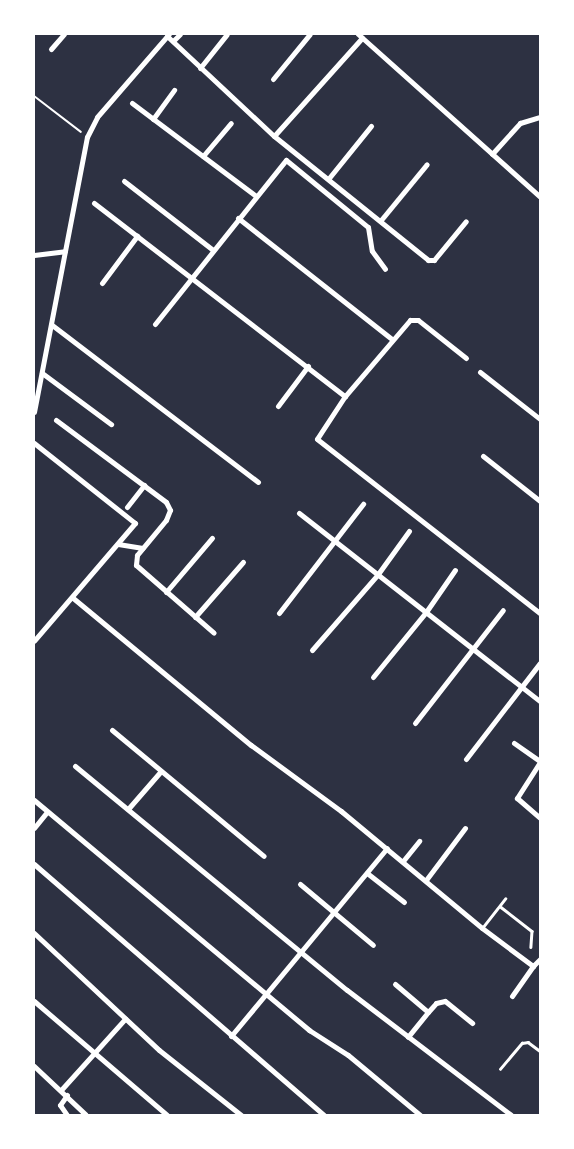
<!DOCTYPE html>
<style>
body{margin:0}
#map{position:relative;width:574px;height:1149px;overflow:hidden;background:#2d3142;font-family:Signika,sans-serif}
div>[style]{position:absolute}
.path>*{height:2px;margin:-1px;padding:0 1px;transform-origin:1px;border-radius:1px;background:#fff}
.service>*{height:2.5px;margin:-1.25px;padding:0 1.25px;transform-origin:1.25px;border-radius:1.25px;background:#fff}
.minor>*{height:5px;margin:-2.5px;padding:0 2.5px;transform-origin:2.5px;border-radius:2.5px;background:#fff}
span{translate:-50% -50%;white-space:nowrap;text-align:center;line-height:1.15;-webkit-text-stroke:5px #fff;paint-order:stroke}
.frame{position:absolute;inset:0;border:35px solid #fff;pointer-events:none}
</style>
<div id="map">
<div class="path">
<div style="left:34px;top:96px;width:59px;rotate:37.5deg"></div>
</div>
<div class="service">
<div style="left:501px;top:907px;width:39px;rotate:38deg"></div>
<div style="left:532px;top:931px;width:16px;rotate:94deg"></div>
<div style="left:483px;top:927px;width:36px;rotate:-52deg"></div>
<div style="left:500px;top:1069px;width:34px;rotate:-50deg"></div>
<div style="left:522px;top:1043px;width:6px;rotate:-9deg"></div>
<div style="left:528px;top:1042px;width:15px;rotate:37deg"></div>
</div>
<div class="minor">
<div style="left:358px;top:34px;width:244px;rotate:41.8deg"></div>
<div style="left:167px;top:36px;width:146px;rotate:43.1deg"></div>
<div style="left:274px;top:136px;width:198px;rotate:38.8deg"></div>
<div style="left:428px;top:260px;width:6px"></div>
<div style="left:434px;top:260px;width:50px;rotate:-50.6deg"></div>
<div style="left:173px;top:41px;width:10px;rotate:-45deg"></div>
<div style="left:51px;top:49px;width:20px;rotate:-49deg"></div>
<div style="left:200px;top:68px;width:43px;rotate:-51.5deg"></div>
<div style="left:273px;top:79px;width:58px;rotate:-50.6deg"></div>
<div style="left:132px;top:103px;width:155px;rotate:36.9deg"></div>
<div style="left:153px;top:119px;width:36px;rotate:-54deg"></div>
<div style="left:274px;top:136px;width:132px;rotate:-48.1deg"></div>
<div style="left:492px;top:154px;width:42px;rotate:-47.9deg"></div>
<div style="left:520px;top:123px;width:21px;rotate:-17deg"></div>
<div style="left:203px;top:156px;width:43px;rotate:-49.7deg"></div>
<div style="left:329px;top:178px;width:67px;rotate:-51.1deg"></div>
<div style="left:124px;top:181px;width:113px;rotate:37.8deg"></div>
<div style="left:94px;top:203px;width:317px;rotate:37.6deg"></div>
<div style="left:238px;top:218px;width:196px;rotate:38.2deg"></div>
<div style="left:381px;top:220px;width:72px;rotate:-50.6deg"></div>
<div style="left:34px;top:255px;width:31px;rotate:-7deg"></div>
<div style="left:102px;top:283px;width:59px;rotate:-53.3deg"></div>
<div style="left:155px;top:324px;width:210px;rotate:-51.4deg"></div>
<div style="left:286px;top:160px;width:106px;rotate:39.3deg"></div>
<div style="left:368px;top:227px;width:24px;rotate:81deg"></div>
<div style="left:372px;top:251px;width:22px;rotate:54deg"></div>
<div style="left:52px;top:325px;width:259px;rotate:37.3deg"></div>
<div style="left:466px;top:358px;width:61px;rotate:-141.6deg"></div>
<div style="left:418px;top:320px;width:8px;rotate:180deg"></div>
<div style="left:410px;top:320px;width:100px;rotate:130.5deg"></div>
<div style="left:345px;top:396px;width:51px;rotate:123.1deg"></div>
<div style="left:317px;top:439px;width:283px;rotate:38deg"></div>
<div style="left:480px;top:372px;width:76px;rotate:38.1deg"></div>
<div style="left:42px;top:373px;width:86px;rotate:36.5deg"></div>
<div style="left:278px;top:406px;width:50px;rotate:-53.1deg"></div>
<div style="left:34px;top:412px;width:280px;rotate:-79.1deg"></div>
<div style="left:87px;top:137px;width:22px;rotate:-63deg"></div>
<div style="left:97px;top:117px;width:110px;rotate:-49.1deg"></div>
<div style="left:56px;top:420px;width:137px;rotate:36.7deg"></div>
<div style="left:166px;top:502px;width:9px;rotate:63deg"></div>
<div style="left:170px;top:510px;width:11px;rotate:112deg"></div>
<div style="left:166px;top:520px;width:45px;rotate:129.6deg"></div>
<div style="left:137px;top:555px;width:10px;rotate:96deg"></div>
<div style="left:136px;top:565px;width:103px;rotate:41.1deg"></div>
<div style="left:34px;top:443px;width:129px;rotate:38.4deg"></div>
<div style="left:135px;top:523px;width:155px;rotate:130.6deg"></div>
<div style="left:483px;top:456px;width:73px;rotate:38.3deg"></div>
<div style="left:127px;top:507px;width:28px;rotate:-52deg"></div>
<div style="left:299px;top:513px;width:306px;rotate:38deg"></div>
<div style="left:118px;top:544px;width:25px;rotate:9deg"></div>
<div style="left:166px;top:592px;width:71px;rotate:-49.6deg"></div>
<div style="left:73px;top:598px;width:231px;rotate:39.6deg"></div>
<div style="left:251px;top:745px;width:112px;rotate:36.3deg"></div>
<div style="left:341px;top:811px;width:183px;rotate:39.7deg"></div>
<div style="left:482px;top:928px;width:64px;rotate:36.7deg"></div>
<div style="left:533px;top:966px;width:10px;rotate:-45deg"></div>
<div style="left:279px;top:613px;width:138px;rotate:-52.4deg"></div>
<div style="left:195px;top:617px;width:73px;rotate:-48.9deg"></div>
<div style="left:312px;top:650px;width:101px;rotate:-49deg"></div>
<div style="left:378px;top:574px;width:53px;rotate:-54.2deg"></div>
<div style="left:373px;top:677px;width:84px;rotate:-50.8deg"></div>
<div style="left:426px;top:612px;width:51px;rotate:-55.4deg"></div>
<div style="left:415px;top:723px;width:143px;rotate:-52.1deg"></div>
<div style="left:112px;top:730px;width:197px;rotate:39.7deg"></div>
<div style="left:514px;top:743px;width:32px;rotate:35deg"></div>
<div style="left:466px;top:759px;width:121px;rotate:-52.4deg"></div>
<div style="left:540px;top:762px;width:43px;rotate:122.6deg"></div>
<div style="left:517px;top:798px;width:30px;rotate:41deg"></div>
<div style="left:75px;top:766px;width:352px;rotate:39.5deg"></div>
<div style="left:347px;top:990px;width:206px;rotate:37.3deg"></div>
<div style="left:34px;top:800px;width:359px;rotate:39.9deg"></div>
<div style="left:309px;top:1030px;width:46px;rotate:32.7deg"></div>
<div style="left:348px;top:1055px;width:94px;rotate:39.8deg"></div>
<div style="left:128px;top:809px;width:50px;rotate:-49deg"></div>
<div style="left:34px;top:828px;width:21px;rotate:-51deg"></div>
<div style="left:403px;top:861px;width:26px;rotate:-51deg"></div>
<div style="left:34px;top:864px;width:384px;rotate:40.9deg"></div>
<div style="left:367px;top:873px;width:47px;rotate:38.1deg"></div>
<div style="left:426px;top:880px;width:65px;rotate:-53.1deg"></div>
<div style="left:300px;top:884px;width:95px;rotate:39.9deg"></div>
<div style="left:34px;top:933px;width:171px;rotate:43.1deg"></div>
<div style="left:159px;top:1050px;width:105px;rotate:38.4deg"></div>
<div style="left:395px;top:984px;width:43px;rotate:40.3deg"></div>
<div style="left:428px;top:1012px;width:32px;rotate:129deg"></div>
<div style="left:512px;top:996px;width:37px;rotate:-55deg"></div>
<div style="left:34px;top:1001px;width:175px;rotate:40.6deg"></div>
<div style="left:428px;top:1012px;width:12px;rotate:-48deg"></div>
<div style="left:436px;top:1003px;width:9px;rotate:-13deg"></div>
<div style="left:445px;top:1001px;width:35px;rotate:39deg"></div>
<div style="left:231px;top:1036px;width:244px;rotate:-50.3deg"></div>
<div style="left:34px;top:1066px;width:71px;rotate:43.3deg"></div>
<div style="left:61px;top:1090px;width:96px;rotate:-48deg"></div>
<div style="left:67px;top:1095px;width:12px;rotate:125deg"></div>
<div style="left:60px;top:1105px;width:12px;rotate:55deg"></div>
</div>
<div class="frame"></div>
</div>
